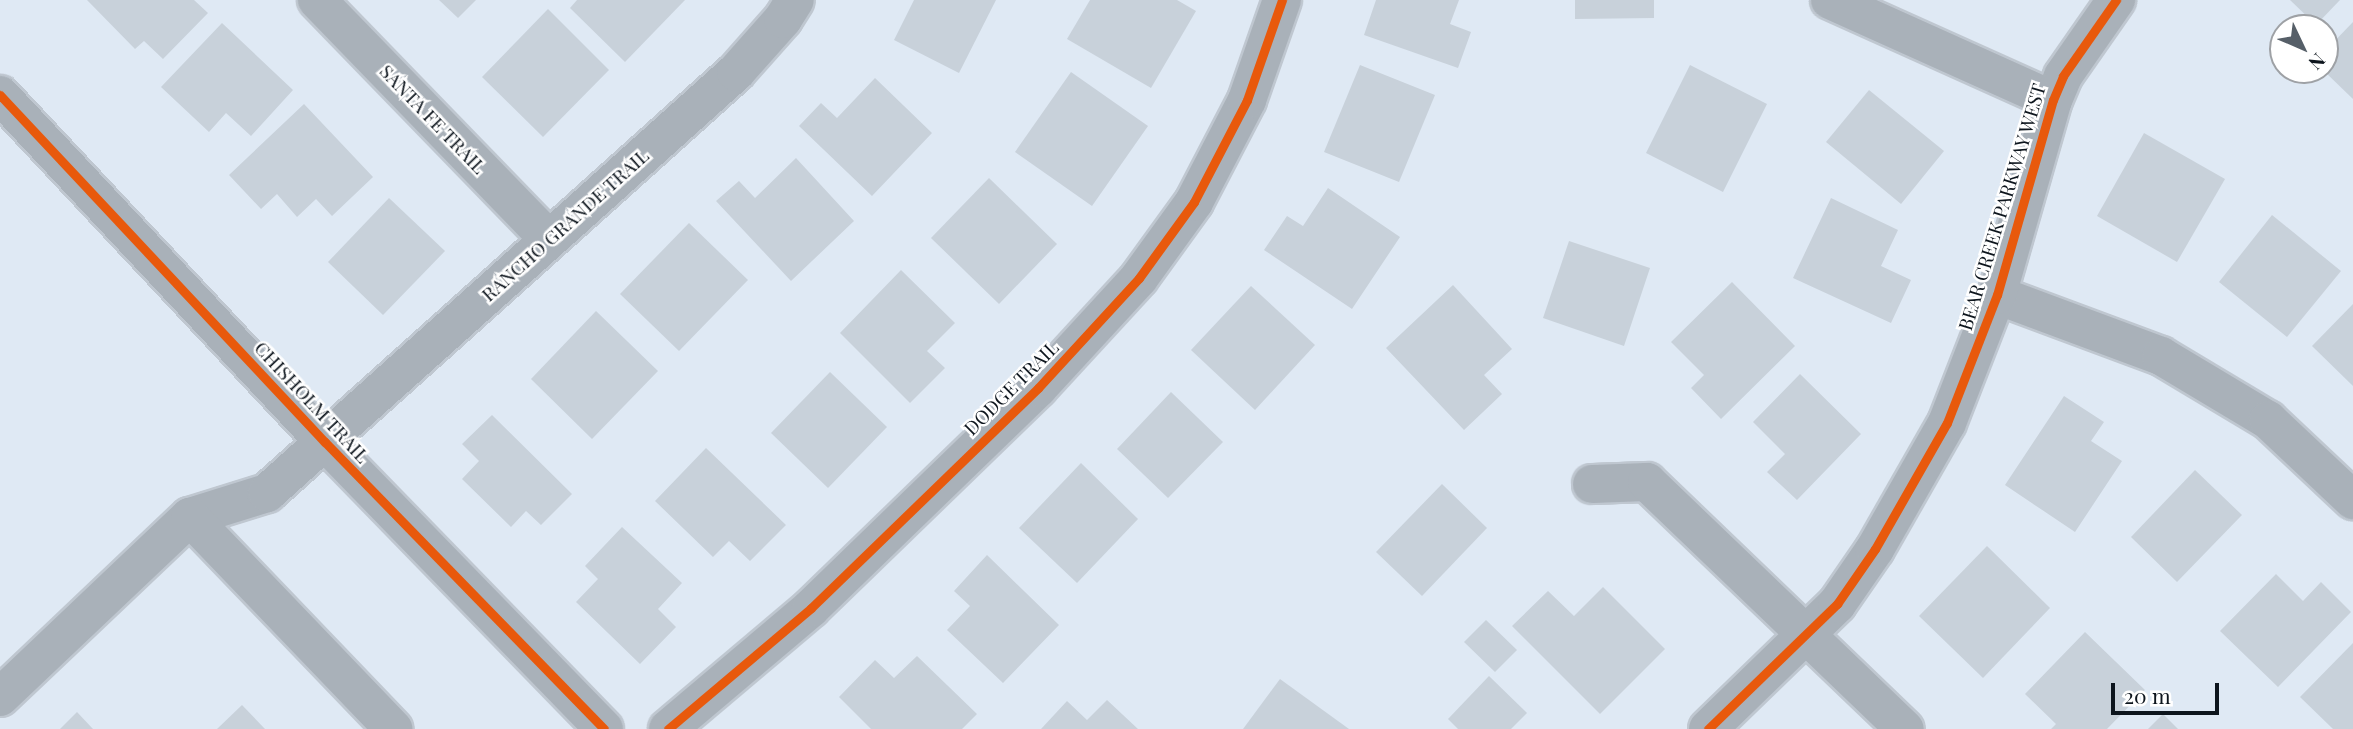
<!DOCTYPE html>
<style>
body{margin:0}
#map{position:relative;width:2353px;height:729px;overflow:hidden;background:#dfe9f4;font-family:"Playfair Display",serif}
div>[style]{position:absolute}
.building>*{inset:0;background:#c8d1da}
.roads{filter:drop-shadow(2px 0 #bfc7d0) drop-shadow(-2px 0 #bfc7d0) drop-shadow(0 2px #bfc7d0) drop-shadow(0 -2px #bfc7d0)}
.minor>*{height:38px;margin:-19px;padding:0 19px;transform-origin:19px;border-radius:19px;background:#a9b1b9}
.cycleway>*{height:9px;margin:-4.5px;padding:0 4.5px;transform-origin:4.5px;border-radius:4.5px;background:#e8590c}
span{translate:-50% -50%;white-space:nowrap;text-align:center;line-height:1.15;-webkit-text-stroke:5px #fff;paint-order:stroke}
.street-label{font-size:19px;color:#0d151d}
.north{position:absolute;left:2269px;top:14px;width:70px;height:70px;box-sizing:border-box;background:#fff;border:2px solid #9ea1a5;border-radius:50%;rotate:134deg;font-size:19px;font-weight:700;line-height:28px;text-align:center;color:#0d151d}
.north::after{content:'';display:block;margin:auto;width:24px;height:32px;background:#565f68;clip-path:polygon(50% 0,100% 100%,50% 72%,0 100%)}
.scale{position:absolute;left:2111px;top:683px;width:108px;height:32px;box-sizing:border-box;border:4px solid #0d151d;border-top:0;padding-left:9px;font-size:21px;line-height:24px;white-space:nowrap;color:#0d151d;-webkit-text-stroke:5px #fff;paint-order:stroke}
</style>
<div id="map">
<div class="building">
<div style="clip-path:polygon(87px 0,194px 0,208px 13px,163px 59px,144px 41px,135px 49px)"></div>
<div style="clip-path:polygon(439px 0,476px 0,458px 18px)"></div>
<div style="clip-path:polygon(577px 0,685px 0,625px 62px,570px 8px)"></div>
<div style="clip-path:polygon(914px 0,996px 0,959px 73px,894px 40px)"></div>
<div style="clip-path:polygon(1090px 0,1177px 0,1196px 11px,1151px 88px,1067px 39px)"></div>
<div style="clip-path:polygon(1376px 0,1459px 0,1450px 24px,1471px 32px,1458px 68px,1364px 35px)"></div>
<div style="clip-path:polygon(1575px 0,1654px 0,1654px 18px,1575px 19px)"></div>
<div style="clip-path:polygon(2290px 0,2340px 0,2316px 25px)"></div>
<div style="clip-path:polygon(548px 9px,609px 70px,543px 137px,482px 77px)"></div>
<div style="clip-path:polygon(2353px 22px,2353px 99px,2325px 72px,2325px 51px)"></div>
<div style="clip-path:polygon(222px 23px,293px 90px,251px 136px,226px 113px,209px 132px,161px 87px)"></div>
<div style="clip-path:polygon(1360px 65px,1435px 95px,1399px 182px,1324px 152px)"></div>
<div style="clip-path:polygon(1690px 65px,1767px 104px,1723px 192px,1646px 153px)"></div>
<div style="clip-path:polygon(1071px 72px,1148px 126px,1092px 206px,1015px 152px)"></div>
<div style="clip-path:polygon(875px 78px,932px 133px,872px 196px,799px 126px,821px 103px,837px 118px)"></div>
<div style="clip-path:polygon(1869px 90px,1944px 151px,1901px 204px,1826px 142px)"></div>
<div style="clip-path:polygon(304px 104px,373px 177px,332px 216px,316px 199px,297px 217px,277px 194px,261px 209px,229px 175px)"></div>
<div style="clip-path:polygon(2144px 133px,2225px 179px,2177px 262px,2097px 216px)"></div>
<div style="clip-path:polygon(796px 158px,854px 221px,791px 281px,716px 201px,739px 181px,755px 198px)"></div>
<div style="clip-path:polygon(989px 178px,1057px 244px,999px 304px,931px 238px)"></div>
<div style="clip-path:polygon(1328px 188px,1400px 237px,1352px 309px,1264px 250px,1287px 216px,1303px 226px)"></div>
<div style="clip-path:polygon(389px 198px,445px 251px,383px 315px,328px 262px)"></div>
<div style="clip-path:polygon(1831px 198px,1898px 230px,1881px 266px,1911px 280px,1891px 323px,1793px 278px)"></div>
<div style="clip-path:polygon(2272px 215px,2341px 271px,2287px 337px,2219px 282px)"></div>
<div style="clip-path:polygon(689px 223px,748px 280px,679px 351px,620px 294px)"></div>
<div style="clip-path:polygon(1569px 241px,1650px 268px,1624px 346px,1543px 318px)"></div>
<div style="clip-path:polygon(901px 270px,955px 323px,927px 351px,945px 368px,910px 403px,840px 333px)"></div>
<div style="clip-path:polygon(1732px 282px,1795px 346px,1721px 419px,1691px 388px,1704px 375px,1671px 342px)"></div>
<div style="clip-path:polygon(1453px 285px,1512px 349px,1484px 375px,1502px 394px,1464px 430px,1386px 348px)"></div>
<div style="clip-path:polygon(1251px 286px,1315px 345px,1255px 410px,1191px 350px)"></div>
<div style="clip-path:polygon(2353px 304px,2353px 386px,2312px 346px)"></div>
<div style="clip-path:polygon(596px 311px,658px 371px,592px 439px,531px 379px)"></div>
<div style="clip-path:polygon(830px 372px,887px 427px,828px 488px,771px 433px)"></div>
<div style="clip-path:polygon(1800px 374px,1861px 434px,1797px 500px,1767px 472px,1785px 454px,1753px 422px)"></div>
<div style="clip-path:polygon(1171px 392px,1223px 442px,1168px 498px,1117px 449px)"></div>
<div style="clip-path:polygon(2064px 396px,2104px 422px,2091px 441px,2122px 461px,2075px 532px,2005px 485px)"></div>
<div style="clip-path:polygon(492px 415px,572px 494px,541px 525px,526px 511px,511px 527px,462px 479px,479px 461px,462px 444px)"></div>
<div style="clip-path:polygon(706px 448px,786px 525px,750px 561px,729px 541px,713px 557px,655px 501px)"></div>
<div style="clip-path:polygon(1081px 463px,1138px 519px,1077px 583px,1019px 528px)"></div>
<div style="clip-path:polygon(2195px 470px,2242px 515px,2177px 582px,2131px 537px)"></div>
<div style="clip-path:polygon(1442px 484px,1487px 528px,1422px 596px,1376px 552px)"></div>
<div style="clip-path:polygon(622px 527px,682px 583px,658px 609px,676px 627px,640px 664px,576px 602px,598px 579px,585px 566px)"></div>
<div style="clip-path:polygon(1987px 546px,2050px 608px,1983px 678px,1919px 616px)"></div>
<div style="clip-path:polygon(987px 555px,1059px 625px,1003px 683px,947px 630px,970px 606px,954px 591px)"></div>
<div style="clip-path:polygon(2276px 574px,2303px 601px,2321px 582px,2351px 612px,2278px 687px,2220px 631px)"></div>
<div style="clip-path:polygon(1603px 587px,1665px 649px,1600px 714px,1512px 626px,1548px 591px,1574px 616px)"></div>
<div style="clip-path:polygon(1486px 620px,1517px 650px,1495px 672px,1464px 642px)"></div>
<div style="clip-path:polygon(2085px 632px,2145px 690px,2107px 729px,2051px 729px,2056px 724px,2025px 694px)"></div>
<div style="clip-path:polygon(2353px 643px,2353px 729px,2333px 729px,2300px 697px)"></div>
<div style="clip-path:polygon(917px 656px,977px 714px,962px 729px,871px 729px,839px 697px,875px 660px,894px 678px)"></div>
<div style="clip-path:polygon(1489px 676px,1527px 713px,1511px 729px,1458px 729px,1448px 719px)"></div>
<div style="clip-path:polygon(1280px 679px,1349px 729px,1243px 729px)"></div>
<div style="clip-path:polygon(1107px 700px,1138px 729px,1041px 729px,1067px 701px,1087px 720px)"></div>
<div style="clip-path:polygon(242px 705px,265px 729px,217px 729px)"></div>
<div style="clip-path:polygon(77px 712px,93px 729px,60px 729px)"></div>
<div style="clip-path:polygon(2163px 714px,2178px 729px,2148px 729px)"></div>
</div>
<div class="roads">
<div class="minor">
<div style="left:317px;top:0;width:333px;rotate:45.9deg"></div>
<div style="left:1830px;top:0;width:244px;rotate:24.2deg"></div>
<div style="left:0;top:95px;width:475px;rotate:46.9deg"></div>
<div style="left:325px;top:442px;width:400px;rotate:45.8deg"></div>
<div style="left:1997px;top:295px;width:175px;rotate:20.4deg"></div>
<div style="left:2161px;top:356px;width:125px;rotate:30.9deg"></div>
<div style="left:2268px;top:420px;width:117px;rotate:43.3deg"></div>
<div style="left:1592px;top:484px;width:55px;rotate:-2.1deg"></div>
<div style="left:1647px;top:482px;width:357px;rotate:43.8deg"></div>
<div style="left:190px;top:517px;width:81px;rotate:-17.3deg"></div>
<div style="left:267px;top:493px;width:630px;rotate:-41.91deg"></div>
<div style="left:736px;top:72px;width:71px;rotate:-48.4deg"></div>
<div style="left:783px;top:19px;width:22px;rotate:-58deg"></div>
<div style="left:0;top:697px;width:262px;rotate:-43.5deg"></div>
<div style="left:190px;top:517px;width:294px;rotate:46.2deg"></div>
<div style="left:668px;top:729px;width:187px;rotate:-40.2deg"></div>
<div style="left:811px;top:608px;width:316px;rotate:-44.1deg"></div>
<div style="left:1038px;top:388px;width:149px;rotate:-47.4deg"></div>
<div style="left:1139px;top:278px;width:94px;rotate:-54.1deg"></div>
<div style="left:1194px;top:202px;width:115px;rotate:-62.5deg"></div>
<div style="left:1247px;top:100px;width:106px;rotate:-70.7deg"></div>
<div style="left:1708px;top:729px;width:180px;rotate:-44.1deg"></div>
<div style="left:1837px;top:604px;width:67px;rotate:-55.4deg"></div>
<div style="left:1875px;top:549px;width:145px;rotate:-60.3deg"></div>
<div style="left:1947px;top:423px;width:137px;rotate:-68.7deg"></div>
<div style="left:1997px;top:295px;width:203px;rotate:-74deg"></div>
<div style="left:2053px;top:100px;width:26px;rotate:-67deg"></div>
<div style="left:2063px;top:76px;width:93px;rotate:-55.1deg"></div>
</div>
</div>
<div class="cycleway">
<div style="left:0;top:95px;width:475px;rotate:46.9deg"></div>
<div style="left:325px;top:442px;width:400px;rotate:45.8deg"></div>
<div style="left:668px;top:729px;width:187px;rotate:-40.2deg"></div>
<div style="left:811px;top:608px;width:316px;rotate:-44.1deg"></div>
<div style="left:1038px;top:388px;width:149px;rotate:-47.4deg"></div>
<div style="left:1139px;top:278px;width:94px;rotate:-54.1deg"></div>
<div style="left:1194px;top:202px;width:115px;rotate:-62.5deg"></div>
<div style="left:1247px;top:100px;width:106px;rotate:-70.7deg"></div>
<div style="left:1708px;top:729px;width:180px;rotate:-44.1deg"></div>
<div style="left:1837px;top:604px;width:67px;rotate:-55.4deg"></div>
<div style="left:1875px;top:549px;width:145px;rotate:-60.3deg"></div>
<div style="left:1947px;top:423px;width:137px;rotate:-68.7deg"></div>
<div style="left:1997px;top:295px;width:203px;rotate:-74deg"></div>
<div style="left:2053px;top:100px;width:26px;rotate:-67deg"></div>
<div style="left:2063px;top:76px;width:93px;rotate:-55.1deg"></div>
</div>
<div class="street-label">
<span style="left:433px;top:119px;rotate:46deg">SANTA FE TRAIL</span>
<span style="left:2002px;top:207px;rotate:-73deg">BEAR CREEK PARKWAY WEST</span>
<span style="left:565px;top:225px;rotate:-42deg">RANCHO GRANDE TRAIL</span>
<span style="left:1011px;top:388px;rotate:-45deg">DODGE TRAIL</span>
<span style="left:312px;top:402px;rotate:47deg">CHISHOLM TRAIL</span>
</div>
<div class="north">N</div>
<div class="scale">20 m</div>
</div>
